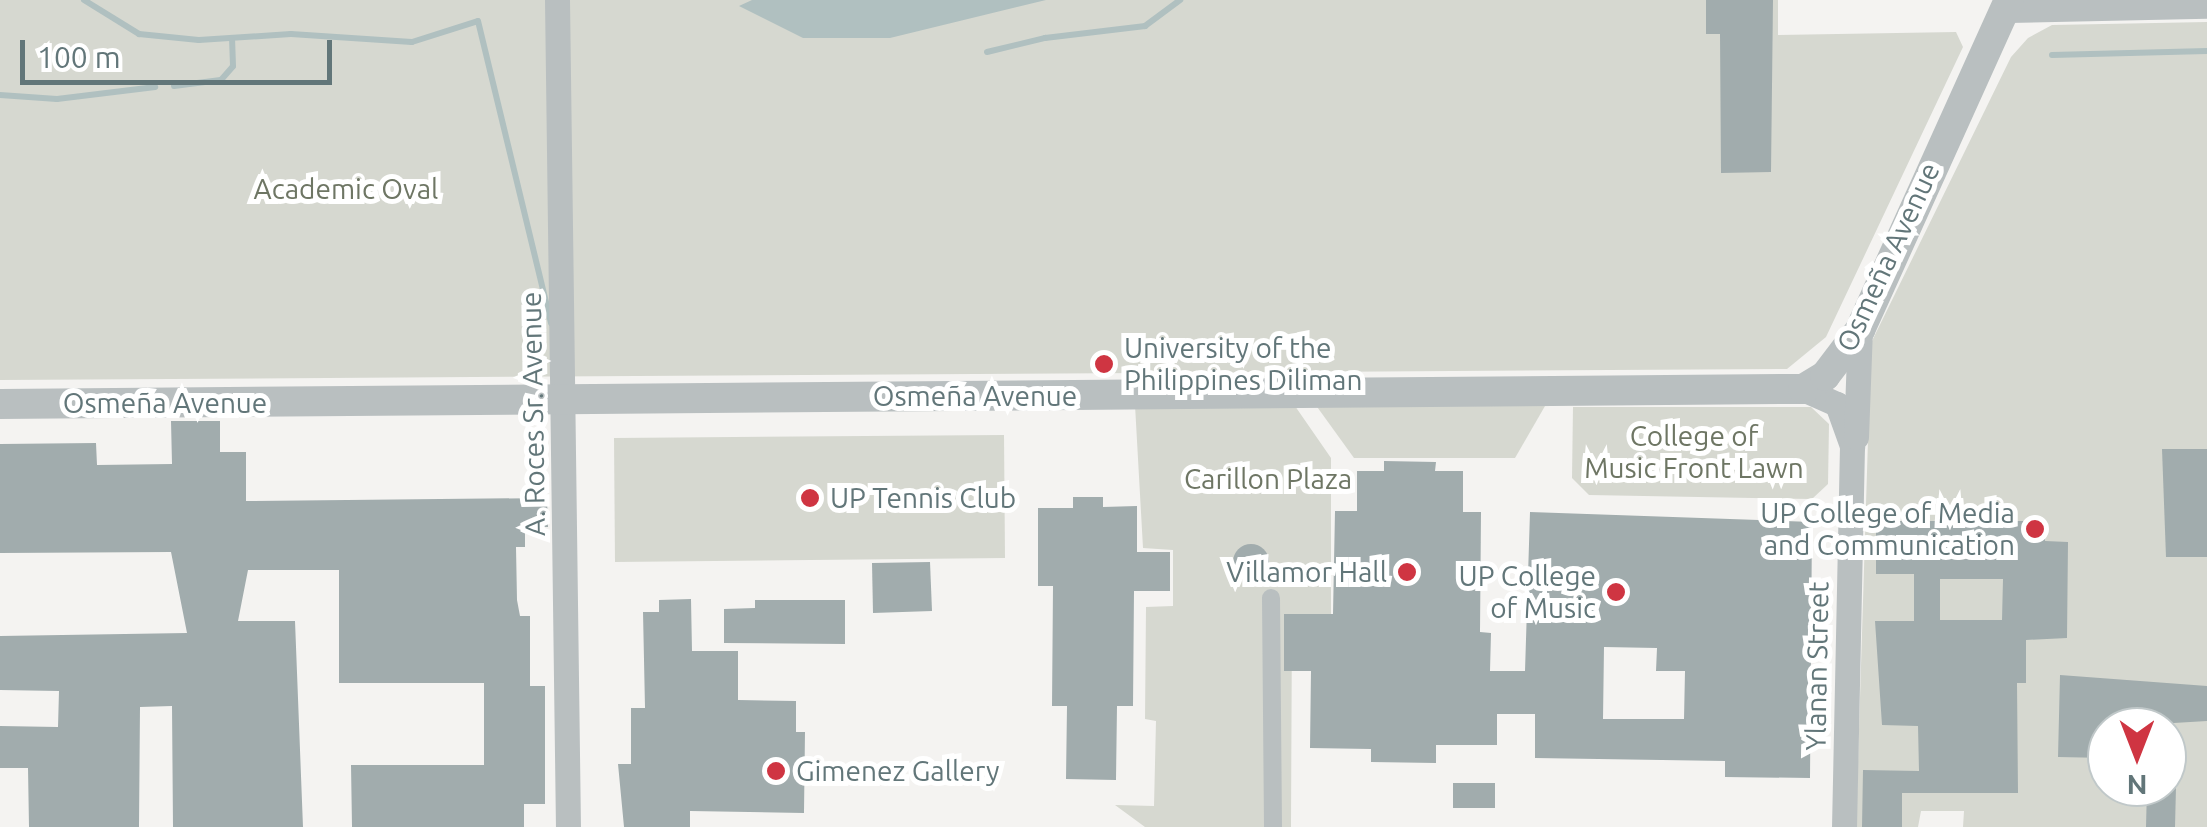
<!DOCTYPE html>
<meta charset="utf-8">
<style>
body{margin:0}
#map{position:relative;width:2207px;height:827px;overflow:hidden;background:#f4f3f1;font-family:Ubuntu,sans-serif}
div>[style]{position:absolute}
.green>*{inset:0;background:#d6d8d0}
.water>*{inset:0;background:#b0c0c0}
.stream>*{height:6px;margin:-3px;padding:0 3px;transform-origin:3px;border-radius:3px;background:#b0c0c0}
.building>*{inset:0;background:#a1acad}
.round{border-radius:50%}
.pedestrian>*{height:18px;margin:-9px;padding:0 9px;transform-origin:9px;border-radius:9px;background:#b9bfc0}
.minor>*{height:25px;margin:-12.5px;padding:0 12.5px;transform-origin:12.5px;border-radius:12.5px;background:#b9bfc0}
.tertiary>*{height:30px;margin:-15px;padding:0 15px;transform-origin:15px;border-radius:15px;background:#b9bfc0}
.dots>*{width:28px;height:28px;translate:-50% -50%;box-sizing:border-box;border:5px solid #fff;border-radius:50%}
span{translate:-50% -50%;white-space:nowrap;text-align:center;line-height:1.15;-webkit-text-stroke:10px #fff;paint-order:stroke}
.park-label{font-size:28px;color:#6e7664}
.street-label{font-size:28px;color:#627679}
.poi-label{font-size:28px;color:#627679}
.left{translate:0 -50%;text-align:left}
.right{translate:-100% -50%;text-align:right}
.north{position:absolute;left:2087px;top:707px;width:100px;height:100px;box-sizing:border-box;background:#fff;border:2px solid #c0c8c9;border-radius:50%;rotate:180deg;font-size:28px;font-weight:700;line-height:40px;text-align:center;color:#627679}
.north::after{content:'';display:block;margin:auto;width:35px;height:45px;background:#cf3542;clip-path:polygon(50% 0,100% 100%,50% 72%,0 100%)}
.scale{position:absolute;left:20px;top:40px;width:312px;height:45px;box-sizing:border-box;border:5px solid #627679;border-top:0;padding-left:12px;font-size:30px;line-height:35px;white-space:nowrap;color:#627679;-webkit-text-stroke:8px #fff;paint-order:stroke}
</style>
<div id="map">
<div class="green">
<div style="clip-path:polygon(0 0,1778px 0,1778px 35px,1956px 32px,1963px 47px,1826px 337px,1787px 369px,0 380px)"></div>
<div style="clip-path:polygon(evenodd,2207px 22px,2207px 827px,1963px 827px,1964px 811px,1921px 811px,1918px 827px,1856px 827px,1871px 343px,2011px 57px,2028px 38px,2052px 25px,2207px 22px,2107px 727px,2167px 727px,2167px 787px,2107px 787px,2107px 727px)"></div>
<div style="clip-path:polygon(1315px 404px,1545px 406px,1515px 458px,1354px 458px)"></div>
<div style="clip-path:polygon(1135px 405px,1295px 406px,1331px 458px,1331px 614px,1292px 614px,1291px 827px,1145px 827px,1115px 805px,1154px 806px,1156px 721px,1145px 719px,1146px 607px,1173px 606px,1173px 550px,1143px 548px)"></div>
<div style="clip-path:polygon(1573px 407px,1811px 407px,1829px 424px,1828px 484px,1812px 499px,1589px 495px,1572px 478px)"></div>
<div style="clip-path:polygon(1004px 435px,1005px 558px,615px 562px,614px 438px)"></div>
</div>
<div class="water">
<div style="clip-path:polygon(752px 0,1087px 0,1046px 0,890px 38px,803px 38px,739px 6px)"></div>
</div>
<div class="stream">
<div style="left:84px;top:0;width:65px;rotate:31.7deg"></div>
<div style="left:139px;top:34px;width:60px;rotate:5.7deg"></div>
<div style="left:199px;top:40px;width:92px;rotate:-3.7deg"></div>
<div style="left:291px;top:34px;width:121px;rotate:3.8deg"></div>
<div style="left:412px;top:42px;width:69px;rotate:-17.7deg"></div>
<div style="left:478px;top:21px;width:311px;rotate:76.4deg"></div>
<div style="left:987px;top:52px;width:60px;rotate:-13.6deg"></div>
<div style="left:1045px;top:38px;width:101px;rotate:-6.8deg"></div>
<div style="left:1145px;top:26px;width:44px;rotate:-36.6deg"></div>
<div style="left:2052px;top:55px;width:155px;rotate:-1.5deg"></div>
<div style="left:174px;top:86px;width:47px;rotate:-7.3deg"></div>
<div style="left:221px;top:80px;width:18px;rotate:-49deg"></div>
<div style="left:233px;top:66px;width:26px;rotate:-92deg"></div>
<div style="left:0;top:95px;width:57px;rotate:4deg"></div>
<div style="left:57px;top:99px;width:99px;rotate:-7deg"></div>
</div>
<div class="building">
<div style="clip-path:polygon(1706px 0,1773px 0,1771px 172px,1721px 173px,1720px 34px,1706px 34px)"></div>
<div style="clip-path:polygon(171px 421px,220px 421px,220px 452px,246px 452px,246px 501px,547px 498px,548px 527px,525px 527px,525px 547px,516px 547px,517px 600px,520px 616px,530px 616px,530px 686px,545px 686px,545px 804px,524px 804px,524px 827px,352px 827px,351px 765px,484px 765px,484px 683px,339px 683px,339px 570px,248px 570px,238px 621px,295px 621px,303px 827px,173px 827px,172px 706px,140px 707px,139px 827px,29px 827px,28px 768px,0 768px,0 726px,58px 727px,59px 691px,0 690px,0 636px,187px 633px,171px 552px,0 553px,0 444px,96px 443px,97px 465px,172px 464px)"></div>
<div style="clip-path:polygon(2162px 449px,2207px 449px,2207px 557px,2166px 557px)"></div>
<div style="clip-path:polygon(evenodd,1384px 461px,1436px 462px,1435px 471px,1463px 471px,1463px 512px,1481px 512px,1480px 632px,1491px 633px,1490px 671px,1525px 671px,1530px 512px,1812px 522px,1810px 778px,1725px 777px,1725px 761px,1535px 758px,1535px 714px,1497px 714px,1497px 745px,1436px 745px,1436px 763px,1371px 762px,1371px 749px,1310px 748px,1311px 671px,1284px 671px,1284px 614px,1333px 614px,1335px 511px,1357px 511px,1357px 471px,1384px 471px,1384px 461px,1604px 647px,1657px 648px,1656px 671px,1685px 671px,1684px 719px,1603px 719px,1604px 647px)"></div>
<div style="clip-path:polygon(1073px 497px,1103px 497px,1103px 507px,1137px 506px,1137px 552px,1170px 552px,1170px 591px,1134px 591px,1133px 706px,1117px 706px,1116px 780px,1066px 779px,1067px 706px,1052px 706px,1053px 586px,1038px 586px,1038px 508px,1073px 508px)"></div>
<div style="clip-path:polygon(evenodd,1876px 521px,2045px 521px,2045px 541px,2068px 542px,2067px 638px,2026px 640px,2026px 683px,2017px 683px,2018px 793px,1902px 793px,1902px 827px,1862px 827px,1863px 770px,1919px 771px,1918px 726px,1882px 725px,1875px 621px,1914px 621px,1914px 574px,1876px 574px,1876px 521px,1940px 579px,2003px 579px,2002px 620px,1940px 620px,1940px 579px)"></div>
<div class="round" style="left:1233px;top:544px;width:36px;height:36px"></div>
<div style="clip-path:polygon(930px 562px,932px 611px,873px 613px,872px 563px)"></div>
<div style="clip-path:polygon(691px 599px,692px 651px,738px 651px,738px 700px,796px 701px,796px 732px,805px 732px,804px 813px,690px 811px,690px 827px,624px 827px,618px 764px,631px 764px,631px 708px,645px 708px,643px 612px,659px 612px,659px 600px)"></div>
<div style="clip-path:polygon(755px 600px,845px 600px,845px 644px,724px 643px,724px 609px,755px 608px)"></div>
<div style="clip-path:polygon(2060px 675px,2207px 686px,2207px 721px,2107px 727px,2107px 758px,2058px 757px)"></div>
<div style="clip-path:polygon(1453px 783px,1495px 783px,1495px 808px,1453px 808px)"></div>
<div style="clip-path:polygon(2147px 787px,2176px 787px,2175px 827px,2146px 827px)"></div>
</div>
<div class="pedestrian">
<div style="left:1271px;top:598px;width:229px;rotate:89.5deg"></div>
</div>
<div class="minor">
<div style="left:557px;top:0;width:827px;rotate:89.24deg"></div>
<div style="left:1803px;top:389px;width:37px;rotate:24deg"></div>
<div style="left:1837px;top:404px;width:45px;rotate:70.3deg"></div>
<div style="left:1852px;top:446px;width:381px;rotate:91.2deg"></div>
<div style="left:1856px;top:437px;width:107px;rotate:-87.9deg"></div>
</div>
<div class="tertiary">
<div style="left:2008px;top:8px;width:199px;rotate:-1.2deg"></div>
<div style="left:0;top:404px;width:1803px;rotate:-0.48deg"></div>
<div style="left:1803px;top:389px;width:26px;rotate:-31deg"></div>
<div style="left:1825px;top:376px;width:58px;rotate:-52.7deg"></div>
<div style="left:1860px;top:330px;width:362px;rotate:-65.7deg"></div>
</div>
<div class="dots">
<div style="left:1104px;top:364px;background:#cf3542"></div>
<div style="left:810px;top:498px;background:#cf3542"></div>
<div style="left:2035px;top:529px;background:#cf3542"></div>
<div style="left:1407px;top:572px;background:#cf3542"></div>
<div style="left:1616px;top:592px;background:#cf3542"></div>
<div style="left:776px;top:771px;background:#cf3542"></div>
</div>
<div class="park-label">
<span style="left:346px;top:189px">Academic Oval</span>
<span style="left:1694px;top:452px">College of<br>Music Front Lawn</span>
<span style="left:1268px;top:479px">Carillon Plaza</span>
</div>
<div class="street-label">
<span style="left:1888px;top:257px;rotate:-65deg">Osmeña Avenue</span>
<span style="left:975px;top:396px">Osmeña Avenue</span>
<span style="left:165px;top:403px">Osmeña Avenue</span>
<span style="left:533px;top:414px;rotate:-91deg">A. Roces Sr. Avenue</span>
<span style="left:1817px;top:666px;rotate:-89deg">Ylanan Street</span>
</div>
<div class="poi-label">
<span class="left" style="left:1124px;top:364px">University of the<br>Philippines Diliman</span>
<span class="left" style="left:830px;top:498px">UP Tennis Club</span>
<span class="right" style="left:2015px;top:529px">UP College of Media<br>and Communication</span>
<span class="right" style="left:1387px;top:572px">Villamor Hall</span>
<span class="right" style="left:1596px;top:592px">UP College<br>of Music</span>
<span class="left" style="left:796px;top:771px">Gimenez Gallery</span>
</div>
<div class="north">N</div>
<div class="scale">100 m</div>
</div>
